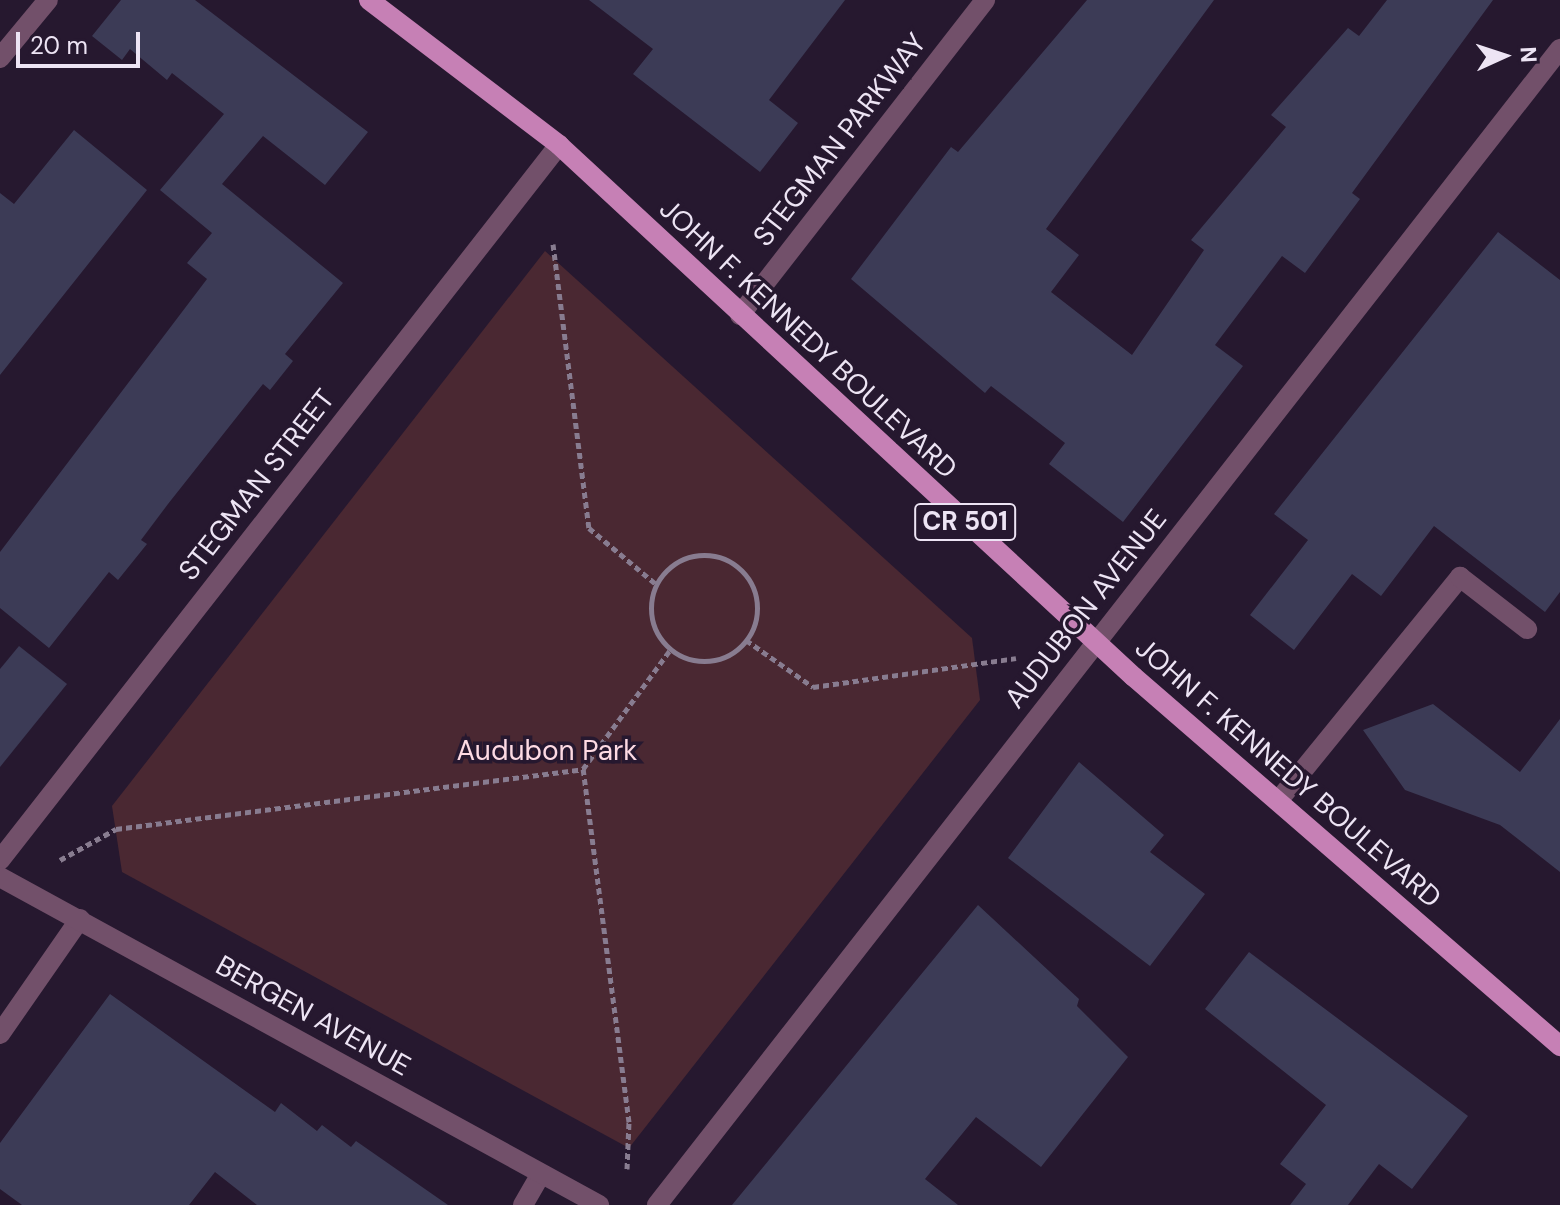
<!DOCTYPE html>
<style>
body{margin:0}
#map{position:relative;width:1560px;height:1205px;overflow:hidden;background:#26182f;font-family:"DM Sans",sans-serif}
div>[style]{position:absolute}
.green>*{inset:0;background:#4a2832}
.building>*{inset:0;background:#3c3b56}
.path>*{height:5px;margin-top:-2.5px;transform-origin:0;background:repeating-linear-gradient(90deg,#887c90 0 6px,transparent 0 10px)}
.path>.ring{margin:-2.5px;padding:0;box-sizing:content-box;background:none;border:5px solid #887c90;border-radius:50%}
.service>*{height:20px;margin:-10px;padding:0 10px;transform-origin:10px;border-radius:10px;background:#72506a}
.minor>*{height:20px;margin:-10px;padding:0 10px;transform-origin:10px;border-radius:10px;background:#72506a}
.tertiary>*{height:20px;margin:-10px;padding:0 10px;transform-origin:10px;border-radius:10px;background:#72506a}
.primary>*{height:20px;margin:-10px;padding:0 10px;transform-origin:10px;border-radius:10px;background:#c680b5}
span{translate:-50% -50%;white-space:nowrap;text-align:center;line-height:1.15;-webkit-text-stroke:7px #26182f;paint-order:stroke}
.shield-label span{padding:2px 6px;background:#26182f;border:2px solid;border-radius:6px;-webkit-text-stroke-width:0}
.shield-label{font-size:26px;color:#ede4f4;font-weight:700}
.street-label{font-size:28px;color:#ede4f4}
.park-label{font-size:28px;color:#fddae3}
.north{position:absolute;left:1464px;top:16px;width:80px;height:80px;-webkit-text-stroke:6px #26182f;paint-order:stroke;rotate:87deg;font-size:22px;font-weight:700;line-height:32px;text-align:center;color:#ede4f4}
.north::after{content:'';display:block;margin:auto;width:28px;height:36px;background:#ede4f4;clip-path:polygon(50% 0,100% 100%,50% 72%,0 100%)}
.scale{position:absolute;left:16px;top:32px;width:124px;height:36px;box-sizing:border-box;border:4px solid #ede4f4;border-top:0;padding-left:10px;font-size:24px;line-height:28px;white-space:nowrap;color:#ede4f4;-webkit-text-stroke:6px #26182f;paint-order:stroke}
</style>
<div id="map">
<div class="green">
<div style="clip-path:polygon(545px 251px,972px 638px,980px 700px,629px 1148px,122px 872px,112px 806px)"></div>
</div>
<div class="building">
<div style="clip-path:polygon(121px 0,195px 0,368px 132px,325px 185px,263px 136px,222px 184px,343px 283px,285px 354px,293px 361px,270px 390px,263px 384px,168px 504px,141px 540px,147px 544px,118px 580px,109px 572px,49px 648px,0 608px,0 552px,207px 279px,187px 263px,212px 233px,160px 190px,224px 114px,172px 73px,167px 80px,130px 49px,122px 60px,92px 36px)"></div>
<div style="clip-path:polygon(589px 0,845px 0,769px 100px,798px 123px,760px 172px,633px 74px,653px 49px)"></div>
<div style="clip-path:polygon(1087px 0,1214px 0,1046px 229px,1079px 255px,1051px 292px,1132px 355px,1204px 250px,1191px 240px,1286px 127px,1271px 115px,1348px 28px,1359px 36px,1387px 0,1493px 0,1352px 193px,1360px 199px,1305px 273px,1282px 256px,1215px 345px,1243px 366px,1123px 522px,1049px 464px,1065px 443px,991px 386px,985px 393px,851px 279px,951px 147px,958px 152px)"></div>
<div style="clip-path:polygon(74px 130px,147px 190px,0 375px,0 193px,14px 204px)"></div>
<div style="clip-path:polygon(1498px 232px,1560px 280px,1560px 592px,1545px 612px,1434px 526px,1381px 596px,1352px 574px,1294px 650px,1250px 615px,1308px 540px,1274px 514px)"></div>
<div style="clip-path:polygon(19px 646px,67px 684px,0 767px,0 669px)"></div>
<div style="clip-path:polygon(1433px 704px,1520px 772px,1560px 719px,1560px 872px,1500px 825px,1405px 790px,1363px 730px)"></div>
<div style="clip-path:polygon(1079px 762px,1164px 835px,1150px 852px,1205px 894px,1150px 966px,1008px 858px)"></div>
<div style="clip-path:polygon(978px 905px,1079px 999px,1077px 1006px,1128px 1057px,1041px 1167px,976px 1117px,925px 1179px,958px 1205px,732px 1205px)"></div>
<div style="clip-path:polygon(1249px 952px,1468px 1116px,1412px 1189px,1379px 1164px,1348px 1205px,1290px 1205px,1306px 1184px,1280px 1164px,1326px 1105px,1205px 1009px)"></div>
<div style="clip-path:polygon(110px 994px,275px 1112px,281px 1103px,317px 1131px,322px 1125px,351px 1147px,356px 1141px,448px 1205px,257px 1205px,215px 1172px,189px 1205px,22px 1205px,0 1189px,0 1143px)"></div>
</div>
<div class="path">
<div style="left:553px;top:244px;width:286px;rotate:82.8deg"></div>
<div style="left:589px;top:528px;width:87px;rotate:39.9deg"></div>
<div class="ring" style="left:651px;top:555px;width:101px;height:101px"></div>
<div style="left:746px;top:640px;width:82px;rotate:35deg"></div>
<div style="left:813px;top:687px;width:205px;rotate:-8.1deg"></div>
<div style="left:60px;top:860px;width:64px;rotate:-29deg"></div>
<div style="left:116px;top:829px;width:471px;rotate:-7.3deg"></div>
<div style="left:627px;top:1169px;width:47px;rotate:-87.6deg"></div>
<div style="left:629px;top:1122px;width:356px;rotate:-97.4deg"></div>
<div style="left:583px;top:769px;width:147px;rotate:-53.8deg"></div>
</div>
<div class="service">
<div style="left:1278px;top:801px;width:289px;rotate:-50.9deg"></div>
<div style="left:1460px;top:577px;width:85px;rotate:37.8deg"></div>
</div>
<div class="minor">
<div style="left:0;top:58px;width:75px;rotate:-50.4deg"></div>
<div style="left:740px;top:315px;width:399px;rotate:-52.1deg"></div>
<div style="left:0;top:860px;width:908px;rotate:-51.98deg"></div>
<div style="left:0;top:1034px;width:140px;rotate:-55.2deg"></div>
<div style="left:523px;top:1205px;width:34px;rotate:-60deg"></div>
<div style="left:657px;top:1205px;width:1467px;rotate:-52.01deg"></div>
</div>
<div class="tertiary">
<div style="left:0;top:877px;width:683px;rotate:28.7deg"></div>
</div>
<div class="primary">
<div style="left:369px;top:0;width:239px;rotate:37.3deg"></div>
<div style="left:559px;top:145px;width:783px;rotate:42.78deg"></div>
<div style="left:1134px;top:677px;width:564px;rotate:40.9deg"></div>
</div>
<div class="shield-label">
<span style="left:965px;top:522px">CR 501</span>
</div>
<div class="street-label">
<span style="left:840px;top:140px;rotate:-52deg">STEGMAN PARKWAY</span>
<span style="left:808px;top:339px;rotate:43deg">JOHN F. KENNEDY BOULEVARD</span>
<span style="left:257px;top:485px;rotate:-52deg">STEGMAN STREET</span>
<span style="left:1086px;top:609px;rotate:-52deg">AUDUBON AVENUE</span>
<span style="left:1288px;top:773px;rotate:41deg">JOHN F. KENNEDY BOULEVARD</span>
<span style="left:313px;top:1016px;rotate:29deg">BERGEN AVENUE</span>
</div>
<div class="park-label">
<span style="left:547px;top:751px">Audubon Park</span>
</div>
<div class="north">N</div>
<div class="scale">20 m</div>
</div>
